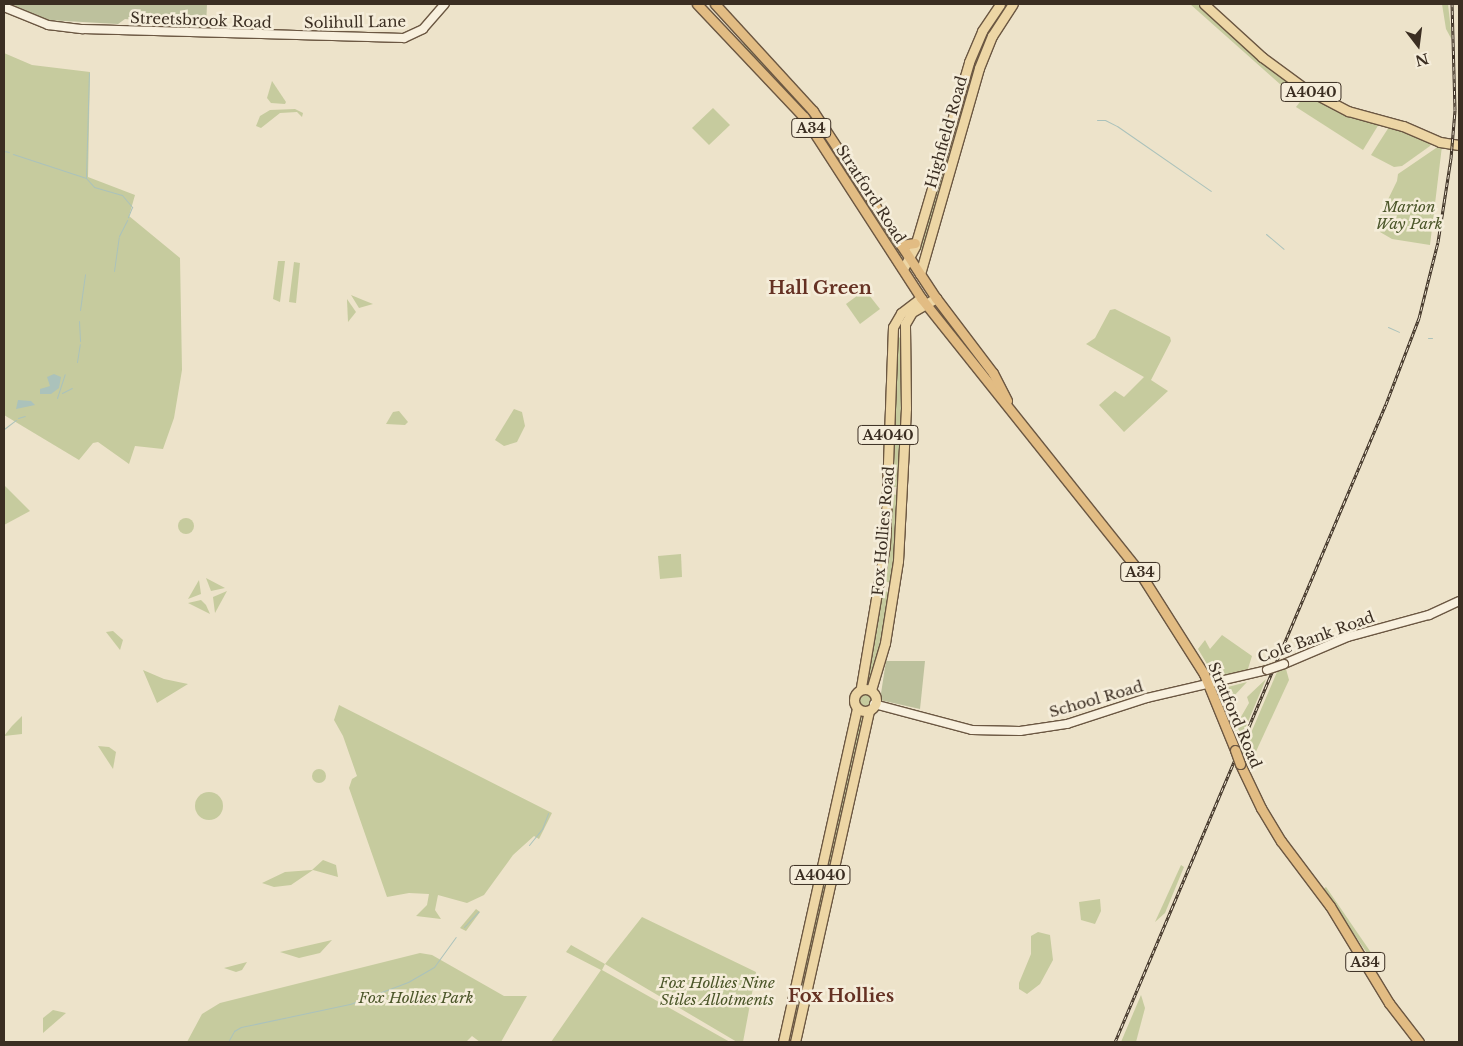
<!DOCTYPE html>
<style>
body{margin:0}
#map{position:relative;width:1463px;height:1046px;overflow:hidden;background:#ede3ca;font-family:"Libre Baskerville",serif}
div>[style]{position:absolute}
.green>*{inset:0;background:#c6cb9e}
.round{border-radius:50%}
.cemetery>*{inset:0;background:#bdc19d}
.water>*{inset:0;background:#abc2bb}
.stream>*{height:1px;margin:-0.5px;padding:0 0.5px;transform-origin:0.5px;border-radius:0.5px;background:#abc2bb}
.roads{filter:drop-shadow(1px 0 #6b5742) drop-shadow(-1px 0 #6b5742) drop-shadow(0 1px #6b5742) drop-shadow(0 -1px #6b5742)}
.secondary>*{height:8px;margin:-4px;padding:0 4px;transform-origin:4px;border-radius:4px;background:#f8f0de}
.primary>*{height:9px;margin:-4.5px;padding:0 4.5px;transform-origin:4.5px;border-radius:4.5px;background:#edd6a5}
.primary>.ring{margin:-4.5px;padding:0;box-sizing:content-box;background:none;border:9px solid #edd6a5;border-radius:50%}
.trunk>*{height:9px;margin:-4.5px;padding:0 4.5px;transform-origin:4.5px;border-radius:4.5px;background:#e2bc83}
.rail>*{height:3px;margin-top:-1.5px;transform-origin:0;background:repeating-linear-gradient(90deg,#f5edda 0 4px,#3b2e22 0 8px);box-sizing:border-box;border-block:1px solid #3b2e22}
.bridges{filter:drop-shadow(1px 0 #6b5742) drop-shadow(-1px 0 #6b5742) drop-shadow(0 1px #6b5742) drop-shadow(0 -1px #6b5742)}
.secondary-bridge>*{height:8px;margin:-4px;padding:0 4px;transform-origin:4px;border-radius:4px;background:#f8f0de}
.trunk-bridge>*{height:9px;margin:-4.5px;padding:0 4.5px;transform-origin:4.5px;border-radius:4.5px;background:#e2bc83}
span{translate:-50% -50%;white-space:nowrap;text-align:center;line-height:1.15;-webkit-text-stroke:5px #f5edda;paint-order:stroke}
.shield-label span{padding:1px 4px;background:#f5edda;border:1px solid;border-radius:4px;-webkit-text-stroke-width:0}
.shield-label{font-size:14px;color:#3b2e22;font-weight:700}
.street-label{font-size:15px;color:#3b2e22}
.park-label{font-size:15px;color:#4b5629;font-style:italic}
.quarter-label{font-size:18px;color:#653123;font-weight:700}
.frame{position:absolute;inset:0;border:5px solid #3b2e22;pointer-events:none}
.north{position:absolute;left:1393px;top:20px;width:50px;height:50px;-webkit-text-stroke:4px #f5edda;paint-order:stroke;rotate:165deg;font-size:14px;font-weight:700;line-height:20px;text-align:center;color:#3b2e22}
.north::after{content:'';display:block;margin:auto;width:18px;height:22px;background:#3b2e22;clip-path:polygon(50% 0,100% 100%,50% 72%,0 100%)}
</style>
<div id="map">
<div class="green">
<div style="clip-path:polygon(1190px 4px,1200px 4px,1297px 87px,1296px 92px,1281px 85px)"></div>
<div style="clip-path:polygon(1442px 4px,1448px 4px,1452px 40px,1446px 29px)"></div>
<div style="clip-path:polygon(745px 43px,811px 112px,858px 183px,856px 186px,853px 187px,812px 125px,741px 45px)"></div>
<div style="clip-path:polygon(4px 53px,32px 65px,90px 72px,88px 177px,135px 195px,129px 216px,180px 258px,182px 370px,174px 418px,163px 449px,135px 446px,129px 464px,98px 442px,93px 443px,79px 460px,4px 415px)"></div>
<div style="clip-path:polygon(272px 81px,286px 102px,285px 104px,271px 103px,267px 98px)"></div>
<div style="clip-path:polygon(1306px 94px,1379px 124px,1363px 150px,1296px 107px)"></div>
<div style="clip-path:polygon(961px 104px,964px 108px,923px 250px,919px 250px)"></div>
<div style="clip-path:polygon(713px 108px,730px 125px,709px 145px,692px 128px)"></div>
<div style="clip-path:polygon(295px 109px,303px 113px,302px 117px,297px 112px,280px 113px,261px 128px,256px 126px,260px 116px,270px 110px)"></div>
<div style="clip-path:polygon(1389px 127px,1432px 142px,1430px 146px,1402px 166px,1394px 167px,1371px 155px)"></div>
<div style="clip-path:polygon(1439px 146px,1442px 146px,1430px 245px,1392px 239px,1380px 232px,1377px 222px,1397px 181px,1398px 174px)"></div>
<div style="clip-path:polygon(859px 189px,903px 254px,899px 257px,857px 192px)"></div>
<div style="clip-path:polygon(278px 261px,285px 261px,280px 302px,273px 299px)"></div>
<div style="clip-path:polygon(294px 262px,300px 263px,296px 303px,289px 302px)"></div>
<div style="clip-path:polygon(865px 290px,880px 309px,860px 324px,846px 304px)"></div>
<div style="clip-path:polygon(351px 295px,363px 300px,373px 304px,359px 308px)"></div>
<div style="clip-path:polygon(347px 299px,356px 312px,348px 322px,347px 300px)"></div>
<div style="clip-path:polygon(1115px 309px,1170px 337px,1171px 341px,1151px 380px,1168px 391px,1124px 432px,1099px 405px,1115px 391px,1124px 397px,1144px 377px,1086px 344px,1095px 338px,1110px 310px)"></div>
<div style="clip-path:polygon(895px 337px,903px 338px,899px 487px,889px 487px)"></div>
<div style="clip-path:polygon(514px 409px,522px 412px,525px 426px,517px 442px,504px 446px,495px 440px)"></div>
<div style="clip-path:polygon(399px 411px,408px 422px,405px 425px,386px 424px,393px 412px)"></div>
<div style="clip-path:polygon(4px 485px,30px 511px,4px 525px)"></div>
<div style="clip-path:polygon(889px 494px,898px 495px,892px 583px,883px 581px)"></div>
<div class="round" style="left:178px;top:518px;width:16px;height:16px"></div>
<div style="clip-path:polygon(681px 554px,682px 577px,660px 579px,658px 556px)"></div>
<div style="clip-path:polygon(206px 578px,225px 588px,211px 591px)"></div>
<div style="clip-path:polygon(199px 580px,201px 594px,188px 599px)"></div>
<div style="clip-path:polygon(227px 591px,215px 613px,213px 597px)"></div>
<div style="clip-path:polygon(882px 591px,890px 592px,871px 685px,866px 684px)"></div>
<div style="clip-path:polygon(201px 600px,206px 605px,210px 614px,188px 603px)"></div>
<div style="clip-path:polygon(113px 631px,123px 640px,120px 650px,106px 632px)"></div>
<div style="clip-path:polygon(1222px 635px,1252px 656px,1247px 672px,1221px 678px,1219px 673px,1213px 674px,1198px 649px,1205px 640px,1210px 649px)"></div>
<div style="clip-path:polygon(1286px 669px,1289px 680px,1253px 758px,1242px 754px,1277px 672px)"></div>
<div style="clip-path:polygon(143px 670px,164px 679px,188px 684px,157px 703px)"></div>
<div style="clip-path:polygon(1266px 679px,1239px 743px,1234px 729px,1249px 703px,1247px 697px)"></div>
<div style="clip-path:polygon(1247px 682px,1233px 697px,1221px 700px,1220px 689px)"></div>
<div class="round" style="left:855px;top:691px;width:18px;height:18px"></div>
<div style="clip-path:polygon(339px 705px,552px 813px,539px 839px,534px 836px,513px 855px,484px 895px,467px 903px,438px 895px,435px 910px,441px 919px,416px 916px,427px 905px,429px 894px,409px 893px,387px 897px,349px 788px,352px 779px,357px 776px,343px 736px,334px 720px)"></div>
<div style="clip-path:polygon(22px 716px,22px 734px,4px 736px,12px 726px)"></div>
<div style="clip-path:polygon(861px 717px,864px 718px,794px 1026px,790px 1020px)"></div>
<div style="clip-path:polygon(98px 746px,109px 747px,116px 752px,113px 769px)"></div>
<div class="round" style="left:312px;top:769px;width:14px;height:14px"></div>
<div class="round" style="left:195px;top:792px;width:28px;height:28px"></div>
<div style="clip-path:polygon(323px 860px,336px 865px,338px 877px,313px 870px,291px 885px,274px 887px,262px 883px,285px 872px,312px 870px)"></div>
<div style="clip-path:polygon(1181px 865px,1184px 867px,1165px 913px,1155px 922px)"></div>
<div style="clip-path:polygon(1326px 887px,1372px 954px,1369px 956px,1323px 889px)"></div>
<div style="clip-path:polygon(1100px 899px,1101px 911px,1095px 924px,1081px 920px,1079px 902px)"></div>
<div style="clip-path:polygon(476px 909px,480px 912px,466px 931px,460px 928px)"></div>
<div style="clip-path:polygon(642px 917px,756px 972px,743px 1042px,737px 1042px,605px 964px,602px 970px,730px 1042px,551px 1042px,601px 970px,566px 952px,571px 945px,605px 964px)"></div>
<div style="clip-path:polygon(1038px 932px,1050px 935px,1053px 960px,1040px 984px,1027px 994px,1019px 989px,1019px 983px,1031px 954px,1031px 936px)"></div>
<div style="clip-path:polygon(332px 940px,320px 953px,299px 958px,280px 952px)"></div>
<div style="clip-path:polygon(420px 953px,432px 955px,504px 996px,527px 996px,501px 1042px,480px 1042px,472px 1036px,466px 1042px,187px 1042px,202px 1014px,220px 1003px)"></div>
<div style="clip-path:polygon(247px 962px,242px 970px,236px 972px,224px 968px)"></div>
<div style="clip-path:polygon(1141px 995px,1145px 1008px,1136px 1042px,1121px 1042px)"></div>
<div style="clip-path:polygon(53px 1010px,66px 1013px,43px 1033px,43px 1018px)"></div>
</div>
<div class="cemetery">
<div style="clip-path:polygon(11px 4px,207px 4px,206px 28px,125px 19px,118px 24px,47px 20px)"></div>
<div style="clip-path:polygon(886px 661px,925px 661px,920px 709px,880px 700px)"></div>
</div>
<div class="water">
<div style="clip-path:polygon(54px 374px,61px 377px,59px 388px,51px 394px,40px 394px,40px 389px,50px 386px,47px 377px)"></div>
<div style="clip-path:polygon(18px 400px,31px 401px,35px 405px,16px 409px)"></div>
</div>
<div class="stream">
<div style="left:1097px;top:120px;width:8px"></div>
<div style="left:1105px;top:120px;width:13px;rotate:27deg"></div>
<div style="left:1117px;top:126px;width:114px;rotate:34.7deg"></div>
<div style="left:4px;top:151px;width:5px;rotate:11deg"></div>
<div style="left:13px;top:154px;width:77px;rotate:18.2deg"></div>
<div style="left:86px;top:178px;width:12px;rotate:48deg"></div>
<div style="left:94px;top:187px;width:29px;rotate:16deg"></div>
<div style="left:122px;top:195px;width:16px;rotate:50deg"></div>
<div style="left:132px;top:207px;width:11px;rotate:112deg"></div>
<div style="left:86px;top:178px;width:105px;rotate:-88.4deg"></div>
<div style="left:1266px;top:234px;width:23px;rotate:40deg"></div>
<div style="left:119px;top:236px;width:18px;rotate:-63deg"></div>
<div style="left:114px;top:271px;width:34px;rotate:-82deg"></div>
<div style="left:80px;top:310px;width:36px;rotate:-82deg"></div>
<div style="left:79px;top:321px;width:20px;rotate:87deg"></div>
<div style="left:1388px;top:327px;width:12px;rotate:24deg"></div>
<div style="left:1428px;top:338px;width:4px"></div>
<div style="left:77px;top:362px;width:18px;rotate:-81deg"></div>
<div style="left:62px;top:393px;width:11px;rotate:-27deg"></div>
<div style="left:57px;top:398px;width:25px;rotate:-72deg"></div>
<div style="left:18px;top:418px;width:7px;rotate:-16deg"></div>
<div style="left:4px;top:429px;width:15px;rotate:-37deg"></div>
<div style="left:529px;top:845px;width:21px;rotate:-51deg"></div>
<div style="left:542px;top:829px;width:17px;rotate:-69deg"></div>
<div style="left:464px;top:927px;width:21px;rotate:-47deg"></div>
<div style="left:228px;top:1042px;width:13px;rotate:-61deg"></div>
<div style="left:234px;top:1031px;width:8px;rotate:-30deg"></div>
<div style="left:241px;top:1027px;width:111px;rotate:-11.9deg"></div>
<div style="left:350px;top:1004px;width:62px;rotate:-20.8deg"></div>
<div style="left:408px;top:982px;width:30px;rotate:-30deg"></div>
<div style="left:434px;top:967px;width:37px;rotate:-54deg"></div>
</div>
<div class="roads">
<div class="secondary">
<div style="left:4px;top:7px;width:48px;rotate:22.2deg"></div>
<div style="left:48px;top:25px;width:35px;rotate:7deg"></div>
<div style="left:83px;top:29px;width:321px;rotate:1.6deg"></div>
<div style="left:404px;top:38px;width:21px;rotate:-25deg"></div>
<div style="left:423px;top:29px;width:33px;rotate:-49deg"></div>
<div style="left:1284px;top:664px;width:69px;rotate:-22.9deg"></div>
<div style="left:1348px;top:637px;width:84px;rotate:-15.2deg"></div>
<div style="left:1429px;top:615px;width:33px;rotate:-25deg"></div>
<div style="left:874px;top:704px;width:101px;rotate:14.9deg"></div>
<div style="left:972px;top:730px;width:48px;rotate:1.2deg"></div>
<div style="left:1020px;top:731px;width:48px;rotate:-8.5deg"></div>
<div style="left:1067px;top:724px;width:84px;rotate:-18deg"></div>
<div style="left:1147px;top:698px;width:123px;rotate:-13.1deg"></div>
</div>
<div class="primary">
<div style="left:1204px;top:4px;width:79px;rotate:42.4deg"></div>
<div style="left:1262px;top:57px;width:52px;rotate:36.4deg"></div>
<div style="left:1304px;top:88px;width:50px;rotate:27.6deg"></div>
<div style="left:1348px;top:111px;width:57px;rotate:15.3deg"></div>
<div style="left:1403px;top:126px;width:40px;rotate:23.4deg"></div>
<div style="left:1440px;top:142px;width:19px;rotate:9deg"></div>
<div style="left:903px;top:269px;width:26px;rotate:-62deg"></div>
<div style="left:915px;top:246px;width:192px;rotate:-73.6deg"></div>
<div style="left:969px;top:62px;width:34px;rotate:-67deg"></div>
<div style="left:982px;top:31px;width:32px;rotate:-56deg"></div>
<div style="left:920px;top:274px;width:214px;rotate:-74deg"></div>
<div style="left:979px;top:68px;width:35px;rotate:-68deg"></div>
<div style="left:992px;top:36px;width:38px;rotate:-57deg"></div>
<div style="left:861px;top:687px;width:144px;rotate:-80.4deg"></div>
<div style="left:885px;top:545px;width:218px;rotate:-87.9deg"></div>
<div style="left:893px;top:327px;width:16px;rotate:-60deg"></div>
<div style="left:901px;top:313px;width:25px;rotate:-37deg"></div>
<div class="ring" style="left:854px;top:689px;width:13px;height:13px"></div>
<div style="left:871px;top:690px;width:49px;rotate:-73.4deg"></div>
<div style="left:885px;top:643px;width:83px;rotate:-81deg"></div>
<div style="left:898px;top:561px;width:153px;rotate:-87deg"></div>
<div style="left:906px;top:408px;width:84px;rotate:-90.7deg"></div>
<div style="left:905px;top:324px;width:14px;rotate:-60deg"></div>
<div style="left:912px;top:312px;width:28px;rotate:-30deg"></div>
<div style="left:783px;top:1042px;width:342px;rotate:-77.5deg"></div>
<div style="left:795px;top:1042px;width:338px;rotate:-77.4deg"></div>
</div>
<div class="trunk">
<div style="left:697px;top:4px;width:156px;rotate:46.6deg"></div>
<div style="left:804px;top:117px;width:216px;rotate:57.1deg"></div>
<div style="left:921px;top:298px;width:348px;rotate:51.4deg"></div>
<div style="left:1138px;top:570px;width:123px;rotate:57.6deg"></div>
<div style="left:1204px;top:674px;width:82px;rotate:67.8deg"></div>
<div style="left:715px;top:4px;width:145px;rotate:47.5deg"></div>
<div style="left:813px;top:111px;width:224px;rotate:56.7deg"></div>
<div style="left:936px;top:298px;width:94px;rotate:52.8deg"></div>
<div style="left:993px;top:373px;width:31px;rotate:63deg"></div>
<div style="left:901px;top:245px;width:14px;rotate:-8deg"></div>
<div style="left:1240px;top:764px;width:49px;rotate:64.5deg"></div>
<div style="left:1261px;top:808px;width:39px;rotate:59deg"></div>
<div style="left:1281px;top:841px;width:81px;rotate:53deg"></div>
<div style="left:1330px;top:906px;width:114px;rotate:58.7deg"></div>
<div style="left:1389px;top:1003px;width:49px;rotate:52.4deg"></div>
</div>
</div>
<div class="rail">
<div style="left:1115px;top:1042px;width:693px;rotate:-66.99deg"></div>
<div style="left:1386px;top:404px;width:92px;rotate:-69deg"></div>
<div style="left:1419px;top:318px;width:78px;rotate:-76deg"></div>
<div style="left:1438px;top:242px;width:85px;rotate:-81.2deg"></div>
<div style="left:1451px;top:158px;width:48px;rotate:-85.2deg"></div>
<div style="left:1455px;top:110px;width:106px;rotate:-91.6deg"></div>
</div>
<div class="bridges">
<div class="secondary-bridge">
<div style="left:1267px;top:670px;width:18px;rotate:-19deg"></div>
</div>
<div class="trunk-bridge">
<div style="left:1235px;top:750px;width:15px;rotate:70deg"></div>
</div>
</div>
<div class="shield-label">
<span style="left:1311px;top:92px">A4040</span>
<span style="left:811px;top:128px">A34</span>
<span style="left:888px;top:435px">A4040</span>
<span style="left:1140px;top:572px">A34</span>
<span style="left:820px;top:875px">A4040</span>
<span style="left:1365px;top:962px">A34</span>
</div>
<div class="street-label">
<span style="left:201px;top:20px;rotate:2deg">Streetsbrook Road</span>
<span style="left:355px;top:22px;rotate:-1deg">Solihull Lane</span>
<span style="left:946px;top:132px;rotate:-74deg">Highfield Road</span>
<span style="left:871px;top:194px;rotate:57deg">Stratford Road</span>
<span style="left:883px;top:531px;rotate:-85deg">Fox Hollies Road</span>
<span style="left:1316px;top:637px;rotate:-20deg">Cole Bank Road</span>
<span style="left:1096px;top:699px;rotate:-16deg">School Road</span>
<span style="left:1235px;top:715px;rotate:67deg">Stratford Road</span>
</div>
<div class="park-label">
<span style="left:1409px;top:215px">Marion<br>Way Park</span>
<span style="left:717px;top:991px">Fox Hollies Nine<br>Stiles Allotments</span>
<span style="left:416px;top:998px">Fox Hollies Park</span>
</div>
<div class="quarter-label">
<span style="left:820px;top:288px">Hall Green</span>
<span style="left:841px;top:996px">Fox Hollies</span>
</div>
<div class="frame"></div>
<div class="north">N</div>
</div>
